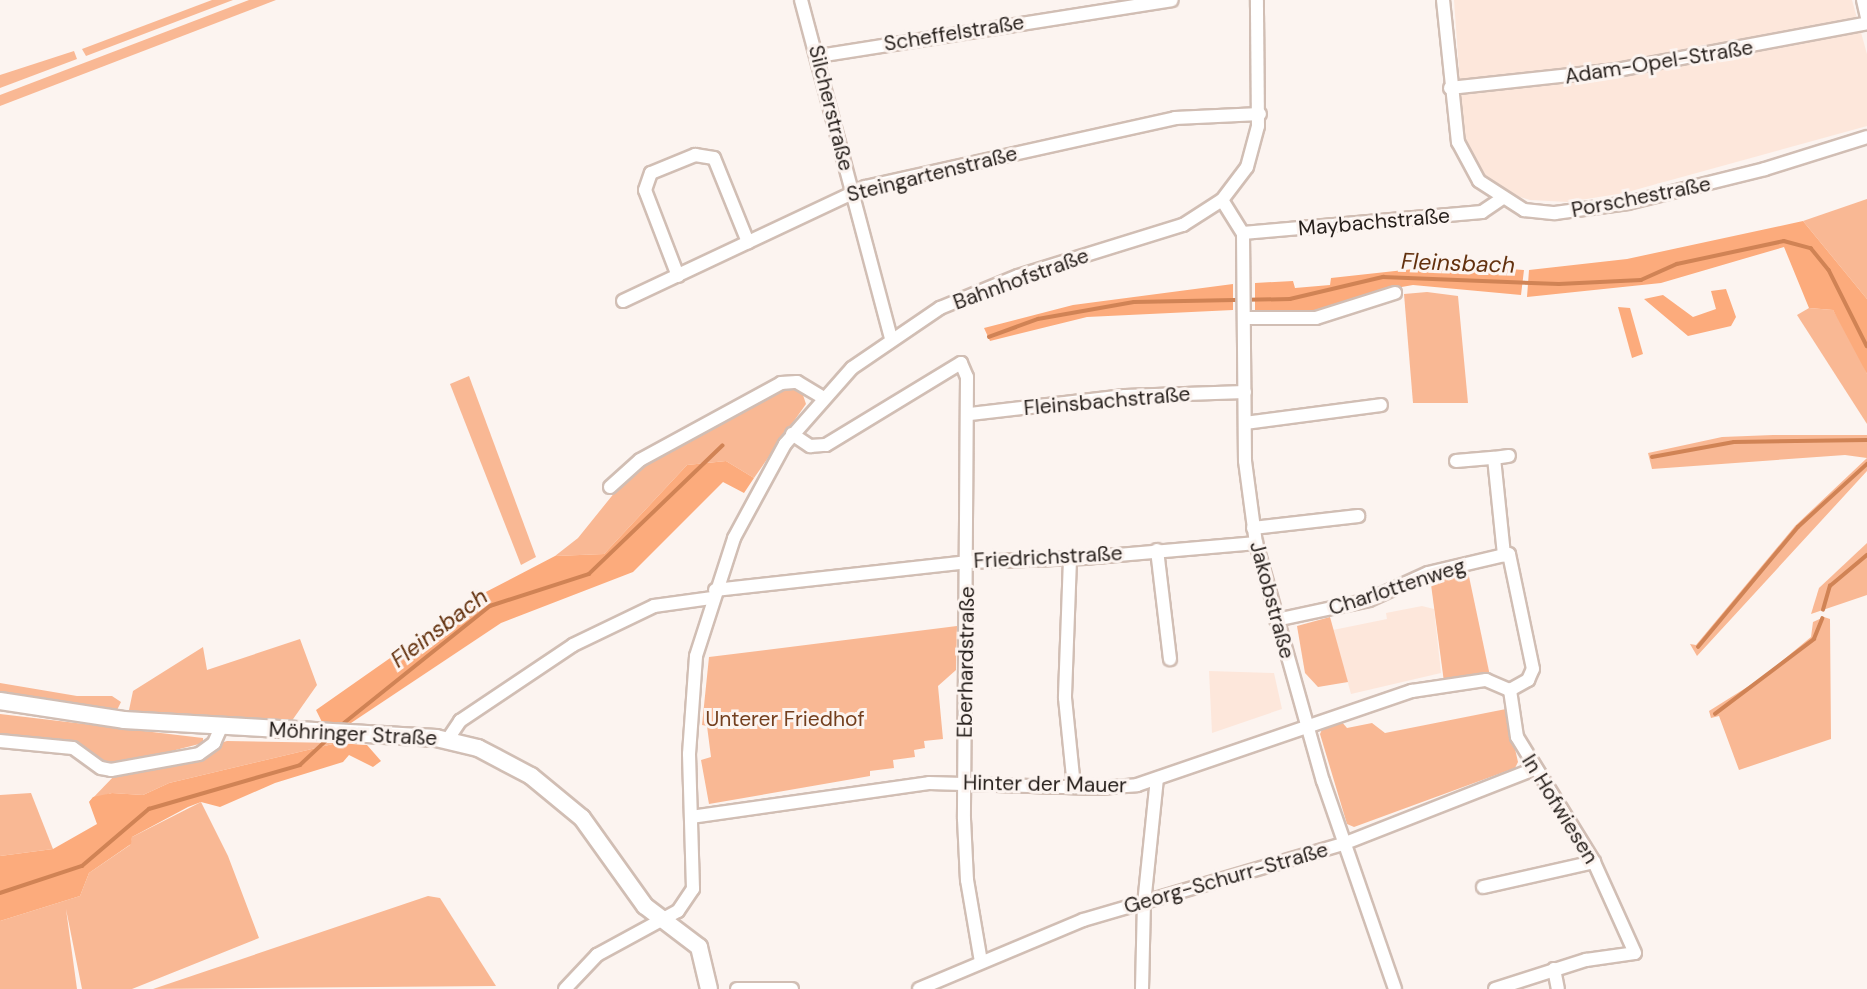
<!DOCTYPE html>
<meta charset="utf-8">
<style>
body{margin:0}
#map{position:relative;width:1867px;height:989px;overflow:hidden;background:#fcf4f0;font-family:"DM Sans",sans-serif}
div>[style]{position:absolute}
.built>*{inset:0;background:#fde7db}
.green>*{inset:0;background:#f9b894}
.forest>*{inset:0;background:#fcab7c}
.stream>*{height:3.5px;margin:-1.75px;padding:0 1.75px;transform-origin:1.75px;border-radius:1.75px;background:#d08355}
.roads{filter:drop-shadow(2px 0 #d1beb4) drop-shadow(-2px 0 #d1beb4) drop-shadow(0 2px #d1beb4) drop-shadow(0 -2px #d1beb4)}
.minor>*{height:12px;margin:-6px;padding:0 6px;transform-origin:6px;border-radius:6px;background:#fff}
.major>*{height:16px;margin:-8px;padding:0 8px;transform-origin:8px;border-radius:8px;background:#fff}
span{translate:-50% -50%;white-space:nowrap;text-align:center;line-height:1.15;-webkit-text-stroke:6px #fcf4f0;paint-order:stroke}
.street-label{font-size:21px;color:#251e1a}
.park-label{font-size:21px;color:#733f1e}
.water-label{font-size:23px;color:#63310e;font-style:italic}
</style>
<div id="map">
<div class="built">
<div style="clip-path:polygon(1454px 0,1852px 0,1867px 54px,1867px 126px,1624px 193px,1568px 202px,1530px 200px,1499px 191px,1474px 165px,1464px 140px)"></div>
<div style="clip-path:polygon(1422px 606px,1434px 609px,1441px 673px,1351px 694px,1333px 630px,1387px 619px,1386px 613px)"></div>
<div style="clip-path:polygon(1209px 671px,1274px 673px,1282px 709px,1212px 733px)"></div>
</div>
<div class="green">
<div style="clip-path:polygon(212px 0,233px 0,86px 56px,82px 49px)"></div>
<div style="clip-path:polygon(249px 0,276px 0,0 106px,0 95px)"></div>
<div style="clip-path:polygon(74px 51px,77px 59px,0 88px,0 75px)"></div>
<div style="clip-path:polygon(1867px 199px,1867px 299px,1803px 221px)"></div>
<div style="clip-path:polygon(1427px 292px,1458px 296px,1468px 403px,1413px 403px,1404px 294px)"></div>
<div style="clip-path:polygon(1809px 308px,1833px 310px,1854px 344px,1867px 374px,1867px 424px,1797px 315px)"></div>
<div style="clip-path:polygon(469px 376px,536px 557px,521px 565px,450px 384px)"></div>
<div style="clip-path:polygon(792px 384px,802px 392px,806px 404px,754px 478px,726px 461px,687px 465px,604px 554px,555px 556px,578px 538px,636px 466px)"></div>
<div style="clip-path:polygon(1773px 435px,1867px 435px,1867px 471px,1697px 656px,1690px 644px,1696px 645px,1795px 526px,1867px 458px,1845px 455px,1652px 469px,1648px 453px,1722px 437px)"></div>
<div style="clip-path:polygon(1867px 543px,1867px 595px,1811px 614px,1819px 588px)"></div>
<div style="clip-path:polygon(1467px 567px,1490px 676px,1444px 682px,1430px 577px)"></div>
<div style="clip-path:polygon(1330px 617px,1348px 682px,1318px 687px,1305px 673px,1297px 626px)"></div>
<div style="clip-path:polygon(1824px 617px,1830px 619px,1831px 739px,1739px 770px,1719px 716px,1711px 718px,1709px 711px,1760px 679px,1811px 637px,1813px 622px)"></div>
<div style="clip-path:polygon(957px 626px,956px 670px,938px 686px,943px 739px,924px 741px,925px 748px,914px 750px,915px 757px,893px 760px,894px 768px,870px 771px,870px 776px,709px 804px,701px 760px,711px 757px,707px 726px,702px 725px,709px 657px)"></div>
<div style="clip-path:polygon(300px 639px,317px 685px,291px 722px,133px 714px,129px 710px,133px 691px,203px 647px,207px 670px)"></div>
<div style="clip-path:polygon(0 683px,77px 696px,112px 696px,121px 702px,116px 712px,0 694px)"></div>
<div style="clip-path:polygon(1506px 709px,1518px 762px,1515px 768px,1354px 827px,1347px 824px,1320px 734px,1324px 725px,1341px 721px,1347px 728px,1372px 723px,1385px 733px)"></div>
<div style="clip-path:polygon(0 714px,203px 738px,203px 743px,117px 765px,105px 763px,78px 746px,0 739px)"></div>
<div style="clip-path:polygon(227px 741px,337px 743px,169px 783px,143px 795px,111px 793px,89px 802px,116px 774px)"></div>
<div style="clip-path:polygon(31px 793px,53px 849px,0 856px,0 795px)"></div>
<div style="clip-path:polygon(201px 802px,228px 856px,259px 938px,132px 989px,82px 989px,66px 909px,77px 989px,0 989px,0 921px,80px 896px,89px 873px,130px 845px,132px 837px)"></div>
<div style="clip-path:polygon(428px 896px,440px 898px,496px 986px,153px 989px)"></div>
</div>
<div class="forest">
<div style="clip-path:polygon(1803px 221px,1867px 299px,1867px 374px,1833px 310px,1809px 308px,1784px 247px,1661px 283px,1527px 297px,1529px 270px,1627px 259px)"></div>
<div style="clip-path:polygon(1450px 265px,1524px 270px,1521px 295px,1413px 285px,1373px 292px,1313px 313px,1255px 310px,1255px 283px,1293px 281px,1295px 288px,1330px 285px,1331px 278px)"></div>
<div style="clip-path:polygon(1233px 284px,1233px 310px,1087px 317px,990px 341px,984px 328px,1073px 305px)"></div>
<div style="clip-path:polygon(1726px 289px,1736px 317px,1731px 326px,1688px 336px,1644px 299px,1663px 295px,1693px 317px,1716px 309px,1711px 291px)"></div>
<div style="clip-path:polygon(1618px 307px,1630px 308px,1643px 354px,1632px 358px)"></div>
<div style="clip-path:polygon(726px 461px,754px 478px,744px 493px,723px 482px,633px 572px,501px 623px,351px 723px,322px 722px,316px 710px,480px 595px,555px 556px,604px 554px,687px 465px)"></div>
<div style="clip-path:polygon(337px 743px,367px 745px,381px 761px,373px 767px,349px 755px,343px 762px,275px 783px,220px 807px,201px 802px,188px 807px,132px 837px,131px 844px,89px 873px,80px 896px,0 921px,0 856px,53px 849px,97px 824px,89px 802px,93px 797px,112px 793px,143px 795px,169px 783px)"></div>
</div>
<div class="stream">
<div style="left:989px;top:337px;width:52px;rotate:-20.2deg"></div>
<div style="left:1038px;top:319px;width:97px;rotate:-10deg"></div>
<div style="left:1134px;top:302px;width:156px;rotate:-1.1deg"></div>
<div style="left:1290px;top:299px;width:96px;rotate:-13.3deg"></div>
<div style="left:1383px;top:277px;width:176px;rotate:2.3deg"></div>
<div style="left:1559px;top:284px;width:82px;rotate:-2.8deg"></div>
<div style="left:1641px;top:280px;width:39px;rotate:-24deg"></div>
<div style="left:1677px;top:264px;width:109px;rotate:-12.1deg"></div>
<div style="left:1784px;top:241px;width:28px;rotate:15deg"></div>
<div style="left:1811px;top:248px;width:28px;rotate:51deg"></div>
<div style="left:1829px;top:270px;width:85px;rotate:63.4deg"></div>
<div style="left:1652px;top:457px;width:83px;rotate:-10.4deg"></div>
<div style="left:1734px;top:442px;width:133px;rotate:-0.9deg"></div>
<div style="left:1823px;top:610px;width:25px;rotate:-74deg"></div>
<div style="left:1830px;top:586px;width:48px;rotate:-40deg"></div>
<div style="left:1698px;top:647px;width:156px;rotate:-50.2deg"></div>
<div style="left:1798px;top:527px;width:93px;rotate:-42.4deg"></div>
<div style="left:1715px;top:714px;width:124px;rotate:-37.1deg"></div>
<div style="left:1814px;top:639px;width:22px;rotate:-68deg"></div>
<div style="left:344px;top:723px;width:187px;rotate:-38.7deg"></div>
<div style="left:490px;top:606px;width:104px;rotate:-17.9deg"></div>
<div style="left:589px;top:574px;width:185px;rotate:-43.9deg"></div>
<div style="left:0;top:893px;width:86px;rotate:-18.2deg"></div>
<div style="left:82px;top:866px;width:88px;rotate:-40.4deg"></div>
<div style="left:149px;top:809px;width:157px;rotate:-16.2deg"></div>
<div style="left:300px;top:765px;width:34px;rotate:-43deg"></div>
</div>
<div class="roads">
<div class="minor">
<div style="left:801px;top:0;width:350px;rotate:75.1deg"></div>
<div style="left:1443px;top:0;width:143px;rotate:84deg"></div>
<div style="left:1458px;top:142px;width:44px;rotate:61.7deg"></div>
<div style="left:1479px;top:181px;width:54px;rotate:32.8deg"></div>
<div style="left:1524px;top:210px;width:31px;rotate:6deg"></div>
<div style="left:1555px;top:213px;width:74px;rotate:-7.8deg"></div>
<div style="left:1628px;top:203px;width:141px;rotate:-13.9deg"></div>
<div style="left:1765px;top:169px;width:107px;rotate:-17.4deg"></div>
<div style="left:1863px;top:0;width:17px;rotate:77deg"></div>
<div style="left:819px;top:56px;width:357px;rotate:-9deg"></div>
<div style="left:1450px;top:88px;width:168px;rotate:-6.2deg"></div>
<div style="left:1617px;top:70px;width:254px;rotate:-10.6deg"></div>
<div style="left:1222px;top:200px;width:39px;rotate:58deg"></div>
<div style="left:1243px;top:233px;width:228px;rotate:89.5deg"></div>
<div style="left:1245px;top:461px;width:83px;rotate:82.4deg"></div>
<div style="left:1256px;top:543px;width:247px;rotate:74.3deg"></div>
<div style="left:1323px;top:781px;width:220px;rotate:70.9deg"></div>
<div style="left:1243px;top:233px;width:240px;rotate:-5deg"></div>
<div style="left:1482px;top:212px;width:23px;rotate:-34deg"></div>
<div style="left:678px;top:276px;width:92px;rotate:-111deg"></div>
<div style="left:645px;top:190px;width:18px;rotate:-71deg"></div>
<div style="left:651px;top:173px;width:48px;rotate:-22.2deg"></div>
<div style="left:695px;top:155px;width:19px;rotate:9deg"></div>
<div style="left:714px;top:158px;width:91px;rotate:68deg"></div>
<div style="left:623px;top:301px;width:268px;rotate:-25.2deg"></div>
<div style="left:865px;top:187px;width:318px;rotate:-12.5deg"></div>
<div style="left:1175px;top:118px;width:85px;rotate:-2.7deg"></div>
<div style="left:1244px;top:318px;width:72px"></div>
<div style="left:1316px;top:318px;width:83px;rotate:-17.6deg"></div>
<div style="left:970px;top:414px;width:156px;rotate:-6.6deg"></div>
<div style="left:1125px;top:396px;width:120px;rotate:-1.9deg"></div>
<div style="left:1245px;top:423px;width:137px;rotate:-7.5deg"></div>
<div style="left:792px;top:434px;width:22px;rotate:34deg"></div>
<div style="left:810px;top:446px;width:16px;rotate:-4deg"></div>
<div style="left:826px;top:445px;width:158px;rotate:-31.3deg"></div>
<div style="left:961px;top:363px;width:15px;rotate:67deg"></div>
<div style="left:967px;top:377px;width:442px;rotate:90.4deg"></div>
<div style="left:964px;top:819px;width:61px;rotate:87.2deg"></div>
<div style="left:967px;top:880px;width:83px;rotate:80.3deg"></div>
<div style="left:1494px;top:458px;width:15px;rotate:-8deg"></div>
<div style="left:1456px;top:461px;width:38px;rotate:-5deg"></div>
<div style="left:1494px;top:458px;width:98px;rotate:84.1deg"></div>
<div style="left:610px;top:487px;width:40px;rotate:-42deg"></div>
<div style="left:640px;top:460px;width:161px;rotate:-28.6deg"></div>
<div style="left:781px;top:383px;width:16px;rotate:-4deg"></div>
<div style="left:797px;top:382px;width:29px;rotate:31deg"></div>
<div style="left:1253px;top:528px;width:106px;rotate:-6.5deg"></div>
<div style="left:1157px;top:550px;width:110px;rotate:83.2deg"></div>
<div style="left:1070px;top:559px;width:139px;rotate:92.1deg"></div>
<div style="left:1065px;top:698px;width:89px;rotate:84.2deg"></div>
<div style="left:715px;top:590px;width:255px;rotate:-6.3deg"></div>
<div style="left:968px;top:562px;width:116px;rotate:-2deg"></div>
<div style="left:1084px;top:558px;width:173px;rotate:-5deg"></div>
<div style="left:1276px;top:620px;width:95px;rotate:-12.1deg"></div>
<div style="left:1369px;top:600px;width:65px;rotate:-24.6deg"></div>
<div style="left:1428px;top:573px;width:78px;rotate:-13.3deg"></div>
<div style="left:448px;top:739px;width:22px;rotate:-56deg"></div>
<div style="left:460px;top:721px;width:136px;rotate:-33.9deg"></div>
<div style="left:573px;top:645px;width:90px;rotate:-25.7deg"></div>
<div style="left:654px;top:606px;width:59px;rotate:-7.9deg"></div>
<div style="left:0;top:741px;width:73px;rotate:5.5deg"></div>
<div style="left:73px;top:748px;width:34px;rotate:36deg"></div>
<div style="left:101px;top:768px;width:10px;rotate:11deg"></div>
<div style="left:111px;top:770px;width:89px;rotate:-10.3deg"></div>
<div style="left:199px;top:754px;width:19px;rotate:-36deg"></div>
<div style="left:214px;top:743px;width:17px;rotate:-66deg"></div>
<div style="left:691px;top:817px;width:240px;rotate:-8.1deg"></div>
<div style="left:929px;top:783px;width:169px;rotate:1.7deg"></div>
<div style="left:1098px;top:788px;width:39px;rotate:-4deg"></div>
<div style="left:1137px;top:785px;width:291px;rotate:-18.9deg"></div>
<div style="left:1412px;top:691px;width:75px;rotate:-8.5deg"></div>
<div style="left:1486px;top:680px;width:26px;rotate:23deg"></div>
<div style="left:1483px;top:887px;width:114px;rotate:-12.7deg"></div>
<div style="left:1554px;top:969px;width:20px;rotate:79deg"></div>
<div style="left:565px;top:989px;width:47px;rotate:-46.7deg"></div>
<div style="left:597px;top:955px;width:92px;rotate:-28.5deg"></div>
<div style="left:678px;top:911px;width:27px;rotate:-56deg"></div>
<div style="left:693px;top:889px;width:135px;rotate:-91.7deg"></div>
<div style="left:689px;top:754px;width:98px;rotate:-85.9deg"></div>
<div style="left:696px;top:656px;width:124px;rotate:-72.1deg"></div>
<div style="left:734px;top:538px;width:107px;rotate:-61.5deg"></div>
<div style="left:785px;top:444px;width:101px;rotate:-48.6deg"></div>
<div style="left:852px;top:368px;width:107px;rotate:-34.3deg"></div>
<div style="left:940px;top:308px;width:84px;rotate:-22.3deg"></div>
<div style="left:1018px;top:276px;width:173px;rotate:-17.2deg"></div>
<div style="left:1183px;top:225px;width:46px;rotate:-32.7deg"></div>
<div style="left:1222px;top:200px;width:41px;rotate:-52.9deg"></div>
<div style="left:1247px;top:167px;width:42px;rotate:-75deg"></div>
<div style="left:1258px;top:126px;width:126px;rotate:-90.5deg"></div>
<div style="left:737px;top:989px;width:55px"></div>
<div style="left:919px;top:989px;width:178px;rotate:-22.8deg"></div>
<div style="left:1083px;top:920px;width:271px;rotate:-16.3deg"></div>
<div style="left:1343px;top:844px;width:205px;rotate:-21.4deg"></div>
<div style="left:1142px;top:989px;width:85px;rotate:-88.7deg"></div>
<div style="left:1144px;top:904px;width:126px;rotate:-84.1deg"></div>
<div style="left:1495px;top:989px;width:96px;rotate:-17.7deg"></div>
<div style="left:1586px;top:960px;width:49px;rotate:-8.1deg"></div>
<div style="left:1635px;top:953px;width:100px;rotate:-114.3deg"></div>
<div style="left:1594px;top:862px;width:147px;rotate:-121.6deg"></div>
<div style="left:1517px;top:737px;width:48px;rotate:-98.5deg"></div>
<div style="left:1510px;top:690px;width:21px;rotate:-29deg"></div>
<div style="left:1528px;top:680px;width:12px;rotate:-66deg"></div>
<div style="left:1533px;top:669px;width:117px;rotate:-101.8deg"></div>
<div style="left:1509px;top:554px;width:5px;rotate:169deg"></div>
</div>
<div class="major">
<div style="left:0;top:701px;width:125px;rotate:8.7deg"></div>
<div style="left:124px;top:720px;width:313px;rotate:3.3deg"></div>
<div style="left:436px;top:738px;width:43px;rotate:13.4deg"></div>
<div style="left:478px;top:748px;width:60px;rotate:27.8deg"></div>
<div style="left:531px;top:776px;width:66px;rotate:39.5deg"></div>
<div style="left:582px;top:818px;width:108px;rotate:54.4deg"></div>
<div style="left:645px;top:906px;width:68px;rotate:37.2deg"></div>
<div style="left:699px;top:947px;width:43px;rotate:76.6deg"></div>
</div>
</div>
<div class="street-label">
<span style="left:954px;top:33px;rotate:-9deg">Scheffelstraße</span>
<span style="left:1659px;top:62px;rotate:-9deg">Adam-Opel-Straße</span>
<span style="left:831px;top:108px;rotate:76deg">Silcherstraße</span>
<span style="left:932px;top:174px;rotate:-14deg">Steingartenstraße</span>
<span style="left:1641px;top:197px;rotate:-11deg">Porschestraße</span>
<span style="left:1374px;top:222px;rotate:-5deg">Maybachstraße</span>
<span style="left:1021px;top:279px;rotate:-20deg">Bahnhofstraße</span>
<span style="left:1107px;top:401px;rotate:-5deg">Fleinsbachstraße</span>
<span style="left:1048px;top:557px;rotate:-3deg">Friedrichstraße</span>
<span style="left:1397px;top:587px;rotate:-18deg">Charlottenweg</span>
<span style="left:1272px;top:600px;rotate:75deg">Jakobstraße</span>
<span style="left:966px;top:662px;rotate:-89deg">Eberhardstraße</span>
<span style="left:353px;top:734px;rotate:3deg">Möhringer Straße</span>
<span style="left:1045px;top:784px;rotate:1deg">Hinter der Mauer</span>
<span style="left:1560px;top:809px;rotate:58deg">In Hofwiesen</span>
<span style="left:1226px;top:878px;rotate:-16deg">Georg-Schurr-Straße</span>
</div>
<div class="park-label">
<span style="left:785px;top:719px">Unterer Friedhof</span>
</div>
<div class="water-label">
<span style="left:1458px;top:263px;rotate:2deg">Fleinsbach</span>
<span style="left:439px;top:628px;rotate:-37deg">Fleinsbach</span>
</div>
</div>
